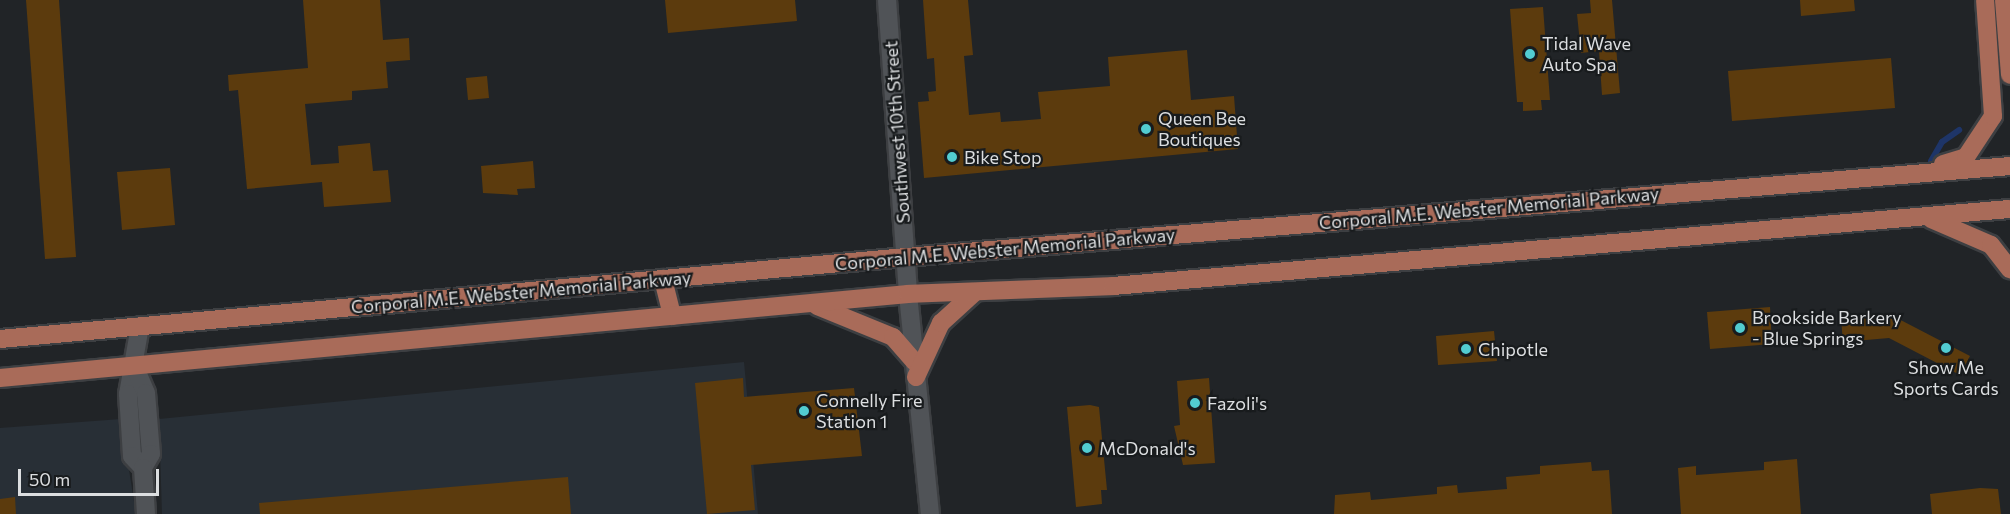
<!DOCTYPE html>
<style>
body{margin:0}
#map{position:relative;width:2010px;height:514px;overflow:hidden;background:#212427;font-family:Commissioner,sans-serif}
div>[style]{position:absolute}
.built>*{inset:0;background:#282f36}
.stream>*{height:6px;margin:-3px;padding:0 3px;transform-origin:3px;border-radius:3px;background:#1e3568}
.building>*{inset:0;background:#5c3b0d}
.roads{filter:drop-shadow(2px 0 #3d3f42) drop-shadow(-2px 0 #3d3f42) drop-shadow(0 2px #3d3f42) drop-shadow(0 -2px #3d3f42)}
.minor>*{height:18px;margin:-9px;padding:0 9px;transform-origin:9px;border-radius:9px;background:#505357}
.major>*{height:18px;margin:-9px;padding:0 9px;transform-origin:9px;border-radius:9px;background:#a96b59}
.dots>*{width:16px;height:16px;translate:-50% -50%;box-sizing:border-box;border:3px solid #181b1d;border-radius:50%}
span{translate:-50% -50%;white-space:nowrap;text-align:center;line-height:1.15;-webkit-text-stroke:4.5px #181b1d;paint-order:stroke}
.poi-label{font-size:18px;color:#dcdee0}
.left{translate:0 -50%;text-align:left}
.street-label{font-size:18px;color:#dcdee0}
.scale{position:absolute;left:18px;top:469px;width:141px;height:27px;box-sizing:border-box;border:3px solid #dcdee0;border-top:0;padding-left:8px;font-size:18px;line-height:21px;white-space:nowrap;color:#dcdee0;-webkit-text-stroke:4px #181b1d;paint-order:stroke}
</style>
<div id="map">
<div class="built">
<div style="clip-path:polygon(744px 362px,758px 514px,162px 514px,159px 419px)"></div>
<div style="clip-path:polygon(121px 419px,136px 514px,0 514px,0 428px)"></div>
</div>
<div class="stream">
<div style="left:1931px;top:161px;width:22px;rotate:-60deg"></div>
<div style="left:1942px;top:142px;width:21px;rotate:-35deg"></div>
</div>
<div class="building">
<div style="clip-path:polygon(26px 0,59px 0,76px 257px,45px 259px)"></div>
<div style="clip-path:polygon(303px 0,380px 0,383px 40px,409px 38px,410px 60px,386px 62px,388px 88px,352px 91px,352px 100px,305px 104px,311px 165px,339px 163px,338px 146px,370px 143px,373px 171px,388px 170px,391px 202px,324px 207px,322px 182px,247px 189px,238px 90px,229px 91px,228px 75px,308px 68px)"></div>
<div style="clip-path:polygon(665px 0,795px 0,797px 21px,668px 33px)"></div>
<div style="clip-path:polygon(923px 0,968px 0,973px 55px,964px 56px,969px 115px,1000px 112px,1001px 122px,1041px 119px,1038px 92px,1110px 86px,1108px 57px,1187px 50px,1191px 100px,1234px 96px,1238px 149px,924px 178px,918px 102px,929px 101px,928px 92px,936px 91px,934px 58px,927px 59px)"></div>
<div style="clip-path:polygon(1590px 0,1612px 0,1620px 93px,1602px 95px,1599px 51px,1581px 53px,1577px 14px,1591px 13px)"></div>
<div style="clip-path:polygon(1800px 0,1854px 0,1855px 11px,1801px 16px)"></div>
<div style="clip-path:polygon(1543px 7px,1550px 100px,1541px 100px,1542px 110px,1523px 111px,1523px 102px,1517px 102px,1510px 9px)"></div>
<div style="clip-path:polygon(1891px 58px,1895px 108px,1732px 121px,1728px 71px)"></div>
<div style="clip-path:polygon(487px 76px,489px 98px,468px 100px,466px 78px)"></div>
<div style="clip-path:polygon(533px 161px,535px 188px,517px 189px,518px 195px,483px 193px,481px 166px)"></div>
<div style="clip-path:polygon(170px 168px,175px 225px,122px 230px,117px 172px)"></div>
<div style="clip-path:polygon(1770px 307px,1772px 344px,1710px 349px,1707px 312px)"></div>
<div style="clip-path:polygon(1891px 315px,1970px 356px,1960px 375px,1889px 338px,1843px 342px,1841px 319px)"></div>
<div style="clip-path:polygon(1494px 331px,1497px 361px,1438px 365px,1436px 336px)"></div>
<div style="clip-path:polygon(743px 378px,744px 397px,854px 388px,862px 456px,751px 465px,755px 510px,707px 514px,695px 383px)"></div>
<div style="clip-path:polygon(1209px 378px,1215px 463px,1183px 465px,1174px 426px,1180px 425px,1177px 381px)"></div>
<div style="clip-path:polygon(1090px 405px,1099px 407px,1107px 490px,1101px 490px,1102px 504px,1076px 507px,1067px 407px)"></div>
<div style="clip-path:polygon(1797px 459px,1801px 514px,1681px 514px,1678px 468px,1696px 466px,1696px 475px,1764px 470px,1764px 462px)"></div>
<div style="clip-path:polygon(1591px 462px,1592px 471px,1609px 470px,1612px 514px,1334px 514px,1335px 495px,1370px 492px,1371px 500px,1437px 494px,1437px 487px,1457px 485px,1458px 493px,1507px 489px,1506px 477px,1540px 474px,1540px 466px)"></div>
<div style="clip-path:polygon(568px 477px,571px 514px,260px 514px,259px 503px)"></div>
<div style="clip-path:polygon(1980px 488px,1998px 489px,2001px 514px,1932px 514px,1930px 494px)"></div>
<div style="clip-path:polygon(15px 497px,16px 514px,0 514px,0 499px)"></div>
</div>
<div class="roads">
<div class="minor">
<div style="left:887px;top:0;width:295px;rotate:85.9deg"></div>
<div style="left:908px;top:294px;width:221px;rotate:84.3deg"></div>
<div style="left:140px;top:326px;width:69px;rotate:100deg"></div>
<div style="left:128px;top:394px;width:62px;rotate:86.3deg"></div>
<div style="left:132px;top:456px;width:16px;rotate:47deg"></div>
<div style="left:134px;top:365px;width:30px;rotate:67deg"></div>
<div style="left:146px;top:393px;width:61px;rotate:85.3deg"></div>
<div style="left:151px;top:454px;width:16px;rotate:120deg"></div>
<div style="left:143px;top:468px;width:46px;rotate:86.3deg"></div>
</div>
<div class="major">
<div style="left:2004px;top:0;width:75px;rotate:85.4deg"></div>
<div style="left:1943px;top:164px;width:24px;rotate:-17deg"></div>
<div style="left:1966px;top:157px;width:49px;rotate:-56.6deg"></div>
<div style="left:1993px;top:116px;width:116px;rotate:-93.9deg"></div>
<div style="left:1931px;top:219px;width:65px;rotate:23.4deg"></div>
<div style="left:1991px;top:245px;width:31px;rotate:52deg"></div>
<div style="left:663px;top:279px;width:38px;rotate:76deg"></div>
<div style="left:817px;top:306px;width:82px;rotate:22.2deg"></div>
<div style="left:893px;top:337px;width:33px;rotate:49deg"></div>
<div style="left:0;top:339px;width:910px;rotate:-5.17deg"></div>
<div style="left:906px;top:257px;width:1108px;rotate:-4.71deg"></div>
<div style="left:916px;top:377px;width:60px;rotate:-65.2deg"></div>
<div style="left:941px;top:323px;width:46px;rotate:-42.4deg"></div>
<div style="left:0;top:378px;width:912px;rotate:-5.29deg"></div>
<div style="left:908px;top:294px;width:205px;rotate:-2.2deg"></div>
<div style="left:1113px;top:286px;width:900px;rotate:-4.91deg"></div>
</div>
</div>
<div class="dots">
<div style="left:1530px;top:54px;background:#52ccd1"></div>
<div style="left:1146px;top:129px;background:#52ccd1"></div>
<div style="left:952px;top:157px;background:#52ccd1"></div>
<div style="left:1740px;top:328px;background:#52ccd1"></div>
<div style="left:1946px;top:348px;background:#52ccd1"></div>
<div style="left:1466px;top:349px;background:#52ccd1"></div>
<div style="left:1195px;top:403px;background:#52ccd1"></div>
<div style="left:804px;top:411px;background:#52ccd1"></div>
<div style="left:1087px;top:448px;background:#52ccd1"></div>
</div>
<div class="poi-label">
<span class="left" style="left:1542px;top:54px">Tidal Wave<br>Auto Spa</span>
<span class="left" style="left:1158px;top:129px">Queen Bee<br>Boutiques</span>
<span class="left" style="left:964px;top:157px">Bike Stop</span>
<span class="left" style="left:1752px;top:328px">Brookside Barkery<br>- Blue Springs</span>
<span class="left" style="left:1478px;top:349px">Chipotle</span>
<span style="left:1946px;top:378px">Show Me<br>Sports Cards</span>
<span class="left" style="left:816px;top:411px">Connelly Fire<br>Station 1</span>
<span class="left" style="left:1207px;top:403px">Fazoli's</span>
<span class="left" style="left:1099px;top:448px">McDonald's</span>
</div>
<div class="street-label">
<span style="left:897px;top:132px;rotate:-94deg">Southwest 10th Street</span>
<span style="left:1489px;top:208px;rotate:-5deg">Corporal M.E. Webster Memorial Parkway</span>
<span style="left:1005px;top:249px;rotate:-5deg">Corporal M.E. Webster Memorial Parkway</span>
<span style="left:521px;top:292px;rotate:-5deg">Corporal M.E. Webster Memorial Parkway</span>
</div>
<div class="scale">50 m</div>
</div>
